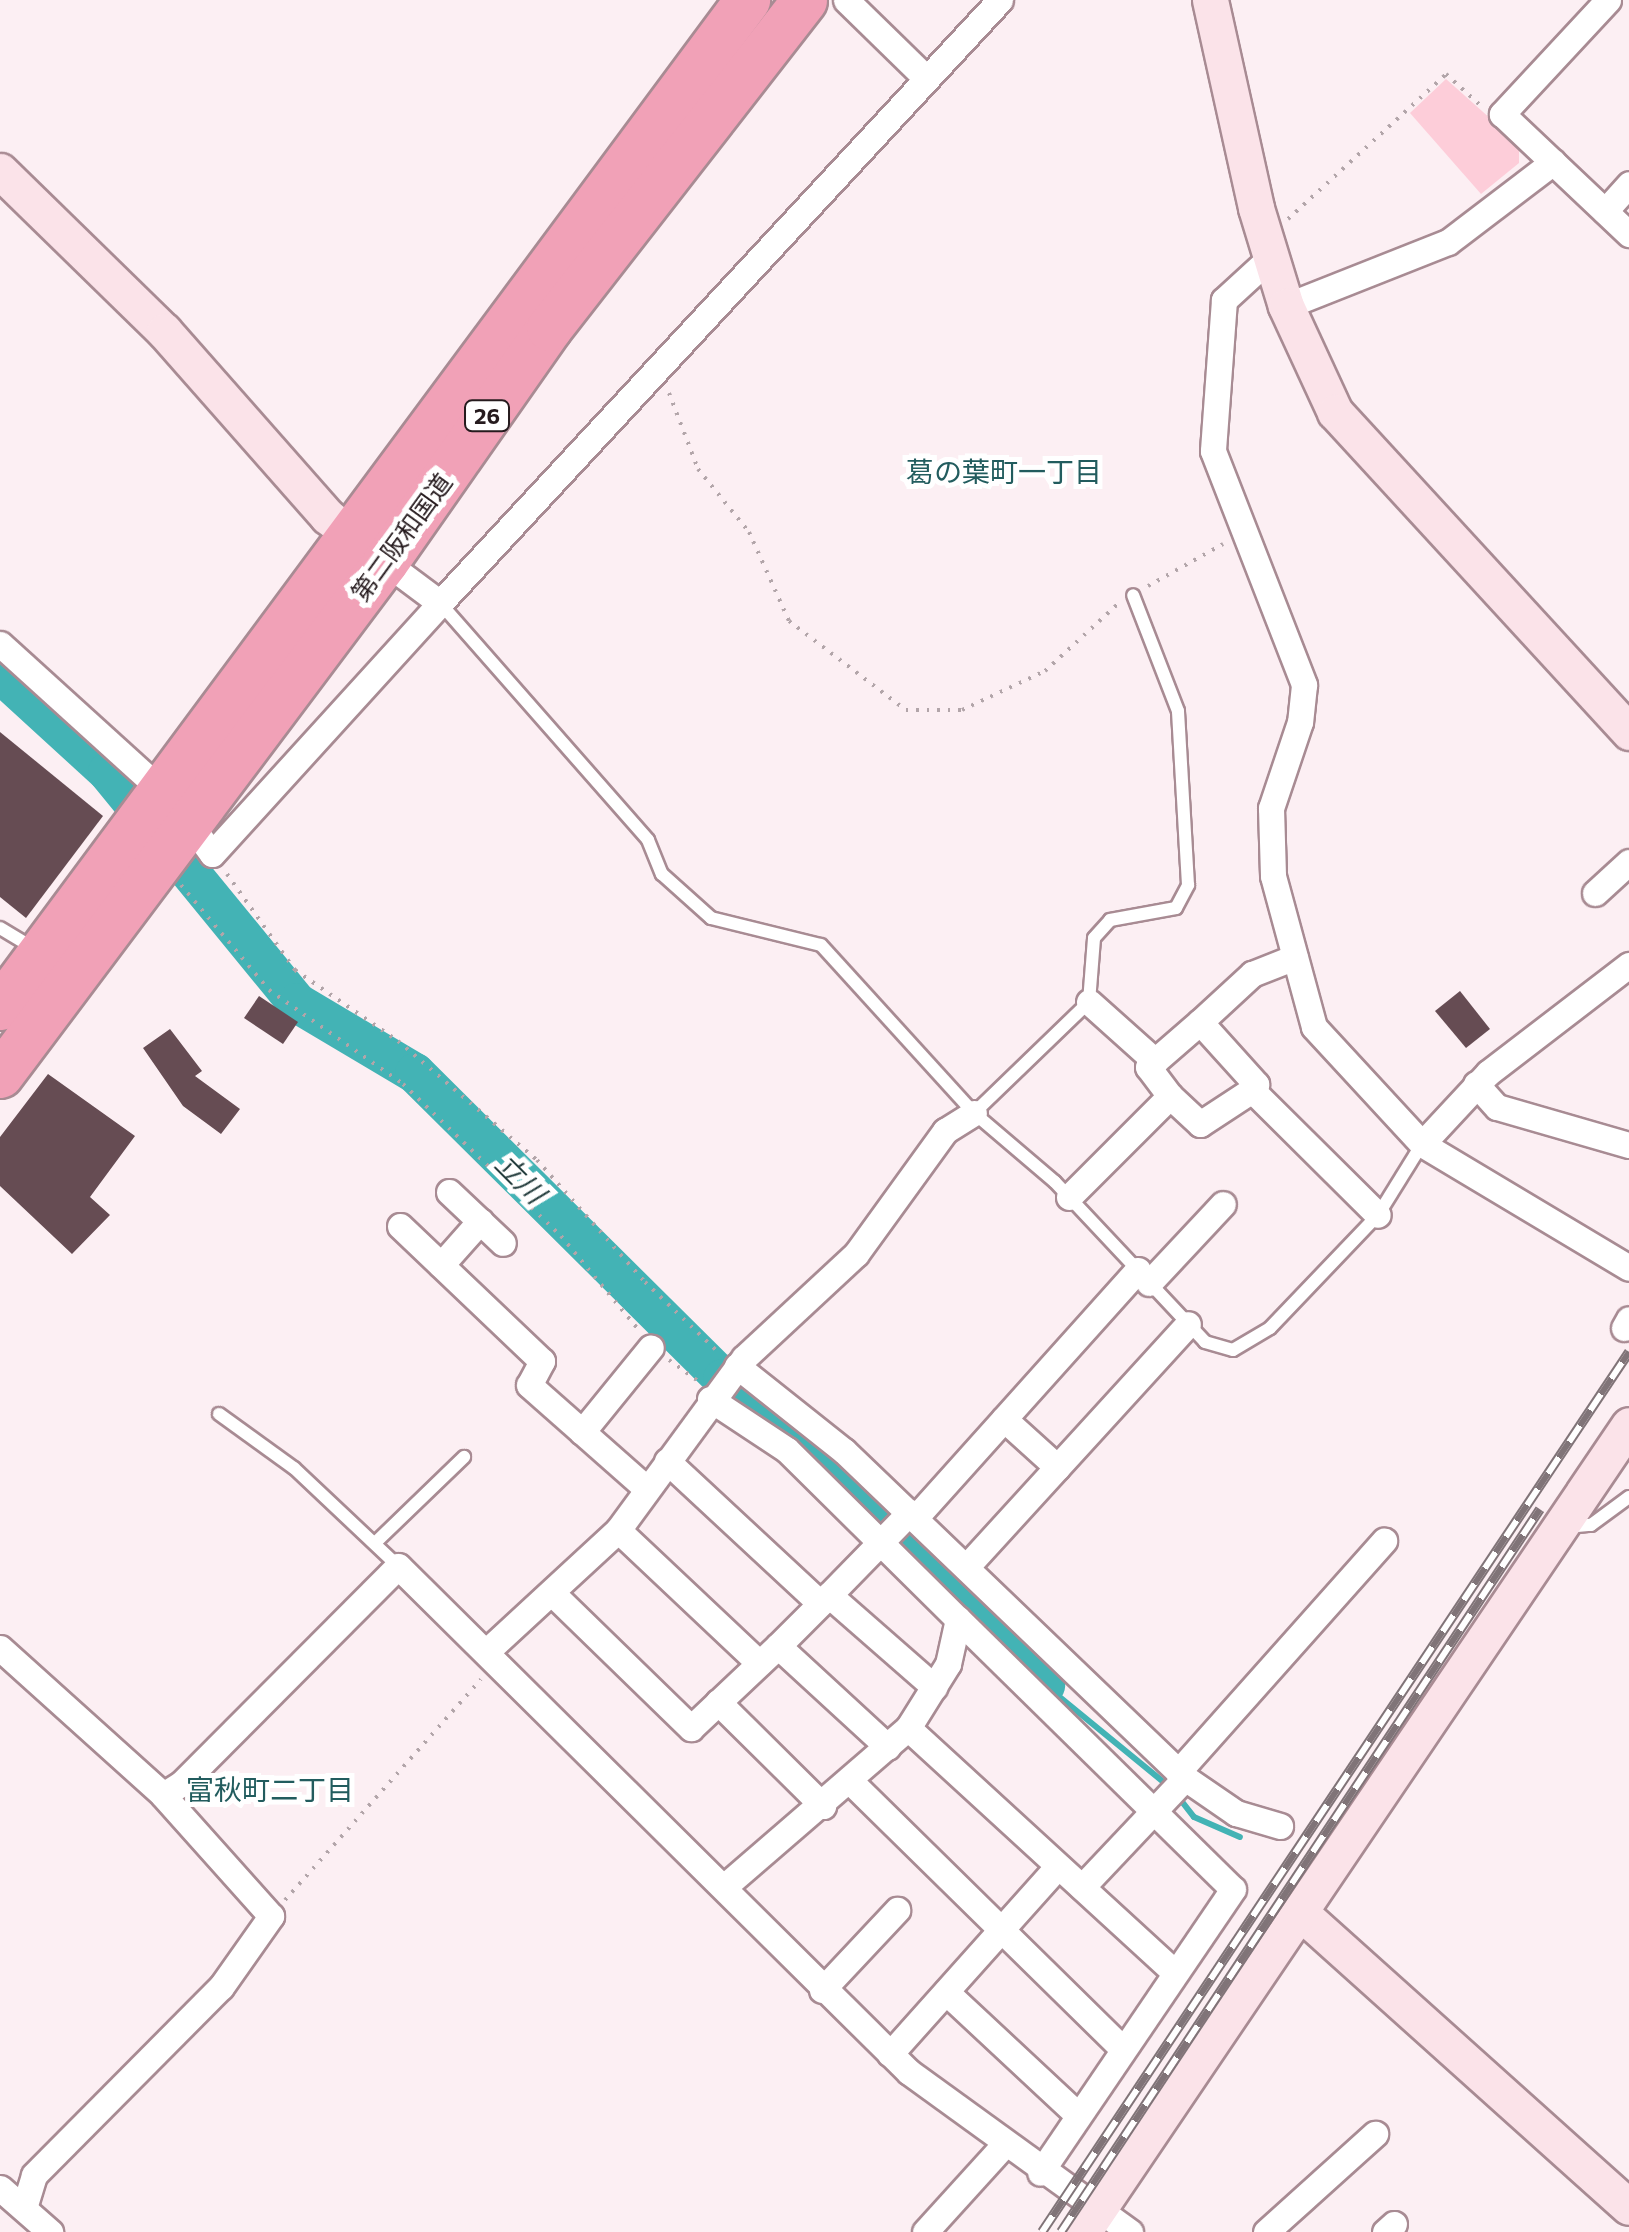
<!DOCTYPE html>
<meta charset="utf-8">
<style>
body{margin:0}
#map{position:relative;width:1629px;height:2232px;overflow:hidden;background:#fceff3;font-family:Commissioner,"Noto Sans JP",sans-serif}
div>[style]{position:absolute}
.green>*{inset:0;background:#fdcdd9}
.stream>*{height:6px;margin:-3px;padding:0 3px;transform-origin:3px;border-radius:3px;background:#43b3b5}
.river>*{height:40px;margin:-20px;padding:0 20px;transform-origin:20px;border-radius:20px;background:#43b3b5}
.building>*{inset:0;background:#664c53}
.path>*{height:4px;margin-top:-2px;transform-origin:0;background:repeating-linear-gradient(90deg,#b2a5a9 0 2.5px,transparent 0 10.5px)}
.roads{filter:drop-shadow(2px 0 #a88b93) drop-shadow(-2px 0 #a88b93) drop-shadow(0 2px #a88b93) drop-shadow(0 -2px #a88b93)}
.lane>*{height:12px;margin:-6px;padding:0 6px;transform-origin:6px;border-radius:6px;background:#fff}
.street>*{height:25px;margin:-12.5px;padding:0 12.5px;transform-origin:12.5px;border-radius:12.5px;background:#fff}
.secondary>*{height:35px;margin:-17.5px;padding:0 17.5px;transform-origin:17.5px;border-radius:17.5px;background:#fbe3e9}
.highway>*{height:45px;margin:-22.5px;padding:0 22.5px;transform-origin:22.5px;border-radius:22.5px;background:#f1a1b7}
.rail>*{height:10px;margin-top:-5px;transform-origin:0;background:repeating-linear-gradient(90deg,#fff 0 19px,#807478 0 38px);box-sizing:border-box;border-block:2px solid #807478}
span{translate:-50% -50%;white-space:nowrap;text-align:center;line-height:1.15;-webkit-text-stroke:10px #fff;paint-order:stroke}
.shield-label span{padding:2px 8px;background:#fff;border:2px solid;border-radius:8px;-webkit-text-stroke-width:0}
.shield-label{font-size:22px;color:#261b1e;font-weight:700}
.street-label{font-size:25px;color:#261b1e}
.neighbourhood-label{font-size:28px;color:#225c5e}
.water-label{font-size:28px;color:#253e3e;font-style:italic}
</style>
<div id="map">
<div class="green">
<div style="clip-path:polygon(1446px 79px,1519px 144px,1519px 163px,1481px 194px,1410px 113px)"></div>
</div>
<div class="stream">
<div style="left:1045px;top:1685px;width:158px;rotate:39.3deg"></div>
<div style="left:1176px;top:1794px;width:29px;rotate:52deg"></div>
<div style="left:1194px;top:1817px;width:50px;rotate:23.5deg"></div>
</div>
<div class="river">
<div style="left:0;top:673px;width:147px;rotate:42.5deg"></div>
<div style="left:108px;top:772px;width:298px;rotate:50.7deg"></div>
<div style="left:297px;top:1003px;width:137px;rotate:30.7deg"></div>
<div style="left:415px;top:1073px;width:434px;rotate:44.8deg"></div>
<div style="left:723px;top:1379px;width:63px;rotate:33.9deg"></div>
<div style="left:775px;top:1414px;width:246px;rotate:43.7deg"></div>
<div style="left:953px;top:1584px;width:137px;rotate:47.7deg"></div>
</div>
<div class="building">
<div style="clip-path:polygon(0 732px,103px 816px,26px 918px,0 897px)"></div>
<div style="clip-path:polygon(1460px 991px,1490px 1029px,1466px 1048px,1435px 1011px)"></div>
<div style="clip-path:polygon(259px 996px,298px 1022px,283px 1044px,244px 1018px)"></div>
<div style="clip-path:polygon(170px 1029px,202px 1071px,195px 1076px,240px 1109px,221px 1134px,183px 1106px,143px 1048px)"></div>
<div style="clip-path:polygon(48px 1074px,135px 1136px,90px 1197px,110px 1215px,72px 1254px,0 1186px,0 1137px)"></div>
</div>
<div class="path">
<div style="left:1288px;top:219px;width:214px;rotate:-42.5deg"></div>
<div style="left:1446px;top:74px;width:46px;rotate:42.4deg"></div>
<div style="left:669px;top:393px;width:81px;rotate:69.1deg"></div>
<div style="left:698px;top:469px;width:81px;rotate:51deg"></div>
<div style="left:749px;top:532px;width:98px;rotate:65.8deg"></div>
<div style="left:789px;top:621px;width:147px;rotate:37.3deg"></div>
<div style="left:906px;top:710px;width:56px"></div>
<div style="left:962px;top:710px;width:92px;rotate:-25.2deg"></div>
<div style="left:1045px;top:671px;width:100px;rotate:-42.6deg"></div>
<div style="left:1148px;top:586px;width:86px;rotate:-29.2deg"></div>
<div style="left:227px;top:874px;width:118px;rotate:54.7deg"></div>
<div style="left:295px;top:970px;width:125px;rotate:34.6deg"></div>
<div style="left:398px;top:1041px;width:183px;rotate:40.6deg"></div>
<div style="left:537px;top:1160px;width:163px;rotate:48.5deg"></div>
<div style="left:645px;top:1282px;width:101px;rotate:43.8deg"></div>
<div style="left:181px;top:885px;width:137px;rotate:50deg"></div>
<div style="left:269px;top:990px;width:164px;rotate:35deg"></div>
<div style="left:403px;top:1084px;width:219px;rotate:43.9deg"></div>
<div style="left:561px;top:1236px;width:121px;rotate:50.4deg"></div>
<div style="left:669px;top:1360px;width:36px;rotate:36deg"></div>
<div style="left:285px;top:1900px;width:295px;rotate:-48.4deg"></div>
</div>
<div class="roads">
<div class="lane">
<div style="left:440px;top:603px;width:315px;rotate:48.7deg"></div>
<div style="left:648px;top:840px;width:37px;rotate:68deg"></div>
<div style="left:662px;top:874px;width:66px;rotate:41.9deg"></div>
<div style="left:711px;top:918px;width:113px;rotate:13.8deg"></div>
<div style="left:821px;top:945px;width:227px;rotate:47.7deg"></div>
<div style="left:974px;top:1113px;width:106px;rotate:40.4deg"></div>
<div style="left:1055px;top:1182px;width:219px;rotate:46.8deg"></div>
<div style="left:1205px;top:1342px;width:29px;rotate:16deg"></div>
<div style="left:1233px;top:1350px;width:43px;rotate:-30.7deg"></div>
<div style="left:1270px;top:1328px;width:156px;rotate:-46.3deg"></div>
<div style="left:1378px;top:1215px;width:84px;rotate:-58.2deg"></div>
<div style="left:0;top:928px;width:37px;rotate:31deg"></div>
<div style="left:974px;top:1113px;width:160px;rotate:-44deg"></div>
<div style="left:1089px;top:1002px;width:64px;rotate:-85.5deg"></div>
<div style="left:1094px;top:938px;width:24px;rotate:-48deg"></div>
<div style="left:1110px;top:920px;width:67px;rotate:-10.3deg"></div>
<div style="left:1176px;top:908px;width:26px;rotate:-62deg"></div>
<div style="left:1188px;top:885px;width:174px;rotate:-93.3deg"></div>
<div style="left:1178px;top:711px;width:124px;rotate:-111.2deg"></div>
<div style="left:219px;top:1414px;width:92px;rotate:35.8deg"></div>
<div style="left:294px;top:1468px;width:143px;rotate:43.3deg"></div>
<div style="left:1566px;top:1527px;width:25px;rotate:-5deg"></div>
<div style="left:1591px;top:1525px;width:47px;rotate:-36.4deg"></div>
<div style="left:375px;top:1543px;width:124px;rotate:-44deg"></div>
</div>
<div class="street">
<div style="left:846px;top:0;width:112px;rotate:44.3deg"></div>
<div style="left:1608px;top:0;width:156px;rotate:132.9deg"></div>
<div style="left:1502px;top:114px;width:175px;rotate:43.4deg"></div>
<div style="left:1605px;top:211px;width:36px;rotate:-48deg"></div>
<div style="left:1271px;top:257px;width:64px;rotate:137.5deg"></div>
<div style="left:1224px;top:300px;width:151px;rotate:94.2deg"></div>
<div style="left:1213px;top:451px;width:251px;rotate:68.7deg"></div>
<div style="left:1304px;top:685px;width:37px;rotate:96deg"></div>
<div style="left:1300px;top:722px;width:91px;rotate:108.6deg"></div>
<div style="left:1271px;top:808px;width:68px;rotate:88.3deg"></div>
<div style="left:1273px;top:876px;width:156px;rotate:74.8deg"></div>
<div style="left:1314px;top:1027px;width:159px;rotate:47.3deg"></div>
<div style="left:1422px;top:1144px;width:241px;rotate:30.9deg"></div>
<div style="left:1286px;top:306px;width:174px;rotate:-21.6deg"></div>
<div style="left:1448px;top:242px;width:132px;rotate:-37.3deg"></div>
<div style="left:385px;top:562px;width:69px;rotate:36.7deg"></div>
<div style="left:440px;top:603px;width:823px;rotate:-47.12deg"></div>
<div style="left:0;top:644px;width:216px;rotate:42.2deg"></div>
<div style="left:187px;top:820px;width:42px;rotate:53.7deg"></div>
<div style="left:212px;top:854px;width:339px;rotate:-47.7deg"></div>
<div style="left:1595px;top:893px;width:46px;rotate:-42.4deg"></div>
<div style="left:1089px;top:1002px;width:89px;rotate:41.8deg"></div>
<div style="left:1200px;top:1022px;width:71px;rotate:-42.7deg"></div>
<div style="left:1252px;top:974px;width:46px;rotate:-21.6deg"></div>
<div style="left:1476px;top:1084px;width:31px;rotate:48deg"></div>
<div style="left:1497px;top:1107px;width:137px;rotate:16.1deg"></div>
<div style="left:1170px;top:1096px;width:36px;rotate:-127deg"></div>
<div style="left:1148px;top:1067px;width:69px;rotate:-40.9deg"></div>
<div style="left:1200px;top:1022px;width:84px;rotate:47.9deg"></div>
<div style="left:1256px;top:1084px;width:7px;rotate:124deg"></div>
<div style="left:1422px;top:1144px;width:97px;rotate:-47.1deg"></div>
<div style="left:1488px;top:1073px;width:178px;rotate:-37.5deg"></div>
<div style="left:449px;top:1192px;width:74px;rotate:43.4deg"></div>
<div style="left:1069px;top:1197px;width:143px;rotate:-45deg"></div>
<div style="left:1170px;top:1096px;width:41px;rotate:43deg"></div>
<div style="left:1200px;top:1124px;width:62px;rotate:-33.2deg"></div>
<div style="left:1252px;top:1090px;width:177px;rotate:44.8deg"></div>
<div style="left:400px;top:1226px;width:196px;rotate:43.6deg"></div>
<div style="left:542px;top:1361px;width:27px;rotate:118deg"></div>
<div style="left:529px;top:1385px;width:157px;rotate:41.4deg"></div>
<div style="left:441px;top:1265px;width:59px;rotate:-48.4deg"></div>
<div style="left:1149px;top:1283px;width:108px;rotate:-46.9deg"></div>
<div style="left:1624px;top:1328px;width:10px;rotate:-61deg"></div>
<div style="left:737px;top:1366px;width:137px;rotate:38.5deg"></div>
<div style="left:844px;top:1451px;width:472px;rotate:43.8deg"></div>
<div style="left:1185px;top:1778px;width:150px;rotate:133.4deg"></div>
<div style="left:710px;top:1399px;width:92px;rotate:33.5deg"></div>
<div style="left:787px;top:1450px;width:240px;rotate:44.7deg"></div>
<div style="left:958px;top:1619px;width:46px;rotate:102.5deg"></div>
<div style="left:948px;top:1664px;width:75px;rotate:122deg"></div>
<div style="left:908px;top:1728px;width:243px;rotate:139.2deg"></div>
<div style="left:1004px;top:1419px;width:72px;rotate:42.2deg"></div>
<div style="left:582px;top:1432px;width:109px;rotate:-50.9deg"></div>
<div style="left:667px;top:1461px;width:209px;rotate:42.9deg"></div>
<div style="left:910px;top:1512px;width:116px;rotate:134.3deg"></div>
<div style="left:829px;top:1595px;width:140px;rotate:41.2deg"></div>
<div style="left:916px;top:1517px;width:332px;rotate:-48.1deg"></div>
<div style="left:618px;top:1530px;width:194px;rotate:43.3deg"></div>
<div style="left:968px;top:1565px;width:326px;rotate:-47.6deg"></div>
<div style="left:552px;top:1593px;width:194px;rotate:44.2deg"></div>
<div style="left:691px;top:1728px;width:120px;rotate:-43.3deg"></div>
<div style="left:829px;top:1595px;width:72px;rotate:135deg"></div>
<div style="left:778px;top:1646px;width:149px;rotate:42.6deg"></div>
<div style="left:958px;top:1619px;width:385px;rotate:44.5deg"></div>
<div style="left:1233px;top:1889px;width:343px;rotate:124.2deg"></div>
<div style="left:0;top:1648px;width:219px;rotate:42deg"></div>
<div style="left:163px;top:1795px;width:22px;rotate:-32deg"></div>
<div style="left:182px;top:1783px;width:306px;rotate:-45.1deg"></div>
<div style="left:398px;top:1566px;width:719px;rotate:44.72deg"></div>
<div style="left:909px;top:2072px;width:273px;rotate:35.9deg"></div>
<div style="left:487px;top:1651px;width:178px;rotate:-42.7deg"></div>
<div style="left:618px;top:1530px;width:213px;rotate:-53.8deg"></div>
<div style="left:744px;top:1358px;width:153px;rotate:-42.9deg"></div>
<div style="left:856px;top:1254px;width:152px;rotate:-54.1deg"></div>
<div style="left:945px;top:1131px;width:34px;rotate:-32deg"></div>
<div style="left:718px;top:1702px;width:148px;rotate:44.7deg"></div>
<div style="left:908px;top:1728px;width:360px;rotate:42.5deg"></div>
<div style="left:1178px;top:1772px;width:310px;rotate:-48.3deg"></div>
<div style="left:1185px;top:1778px;width:62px;rotate:34.5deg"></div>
<div style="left:1236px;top:1813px;width:46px;rotate:16.5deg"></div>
<div style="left:852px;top:1783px;width:378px;rotate:44.5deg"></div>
<div style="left:822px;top:1990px;width:110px;rotate:-46.8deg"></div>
<div style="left:946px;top:1992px;width:180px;rotate:43deg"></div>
<div style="left:890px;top:2054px;width:252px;rotate:-48.2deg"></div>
<div style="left:0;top:2188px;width:67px;rotate:41.3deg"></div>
<div style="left:24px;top:2208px;width:34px;rotate:-73deg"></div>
<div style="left:34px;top:2175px;width:265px;rotate:-45.2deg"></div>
<div style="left:221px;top:1987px;width:87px;rotate:-54.8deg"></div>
<div style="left:271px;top:1916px;width:162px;rotate:-131.8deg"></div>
<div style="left:925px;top:2232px;width:116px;rotate:-47.8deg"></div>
<div style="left:1266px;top:2232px;width:147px;rotate:-42deg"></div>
<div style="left:1385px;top:2232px;width:12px;rotate:-42deg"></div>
</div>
<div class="secondary">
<div style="left:1210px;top:0;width:213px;rotate:77.5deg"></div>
<div style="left:1256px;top:208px;width:102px;rotate:73deg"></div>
<div style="left:1286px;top:306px;width:117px;rotate:65.2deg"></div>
<div style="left:1335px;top:412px;width:435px;rotate:47.4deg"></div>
<div style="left:0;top:171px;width:229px;rotate:44.3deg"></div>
<div style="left:164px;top:331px;width:247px;rotate:48.6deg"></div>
<div style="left:327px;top:516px;width:53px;rotate:38.2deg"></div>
<div style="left:1301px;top:1913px;width:440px;rotate:41.9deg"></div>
<div style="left:1083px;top:2232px;width:974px;rotate:-55.92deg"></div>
</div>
<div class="highway">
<div style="left:0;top:1007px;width:1254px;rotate:-53.43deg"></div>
<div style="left:0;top:1075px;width:641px;rotate:-53.11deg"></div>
<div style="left:385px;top:562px;width:286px;rotate:-55deg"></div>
<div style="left:549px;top:328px;width:415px;rotate:-52.1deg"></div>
</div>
</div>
<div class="rail">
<div style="left:1042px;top:2232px;width:1058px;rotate:-56.29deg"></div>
<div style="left:1061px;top:2232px;width:867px;rotate:-56.47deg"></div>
</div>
<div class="shield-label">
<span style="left:487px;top:416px">26</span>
</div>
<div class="street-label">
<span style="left:401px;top:537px;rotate:-54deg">第二阪和国道</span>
</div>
<div class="neighbourhood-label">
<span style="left:1004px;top:471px">葛の葉町一丁目</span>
<span style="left:270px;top:1789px">富秋町二丁目</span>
</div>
<div class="water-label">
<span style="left:521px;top:1178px;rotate:45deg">立川</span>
</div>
</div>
